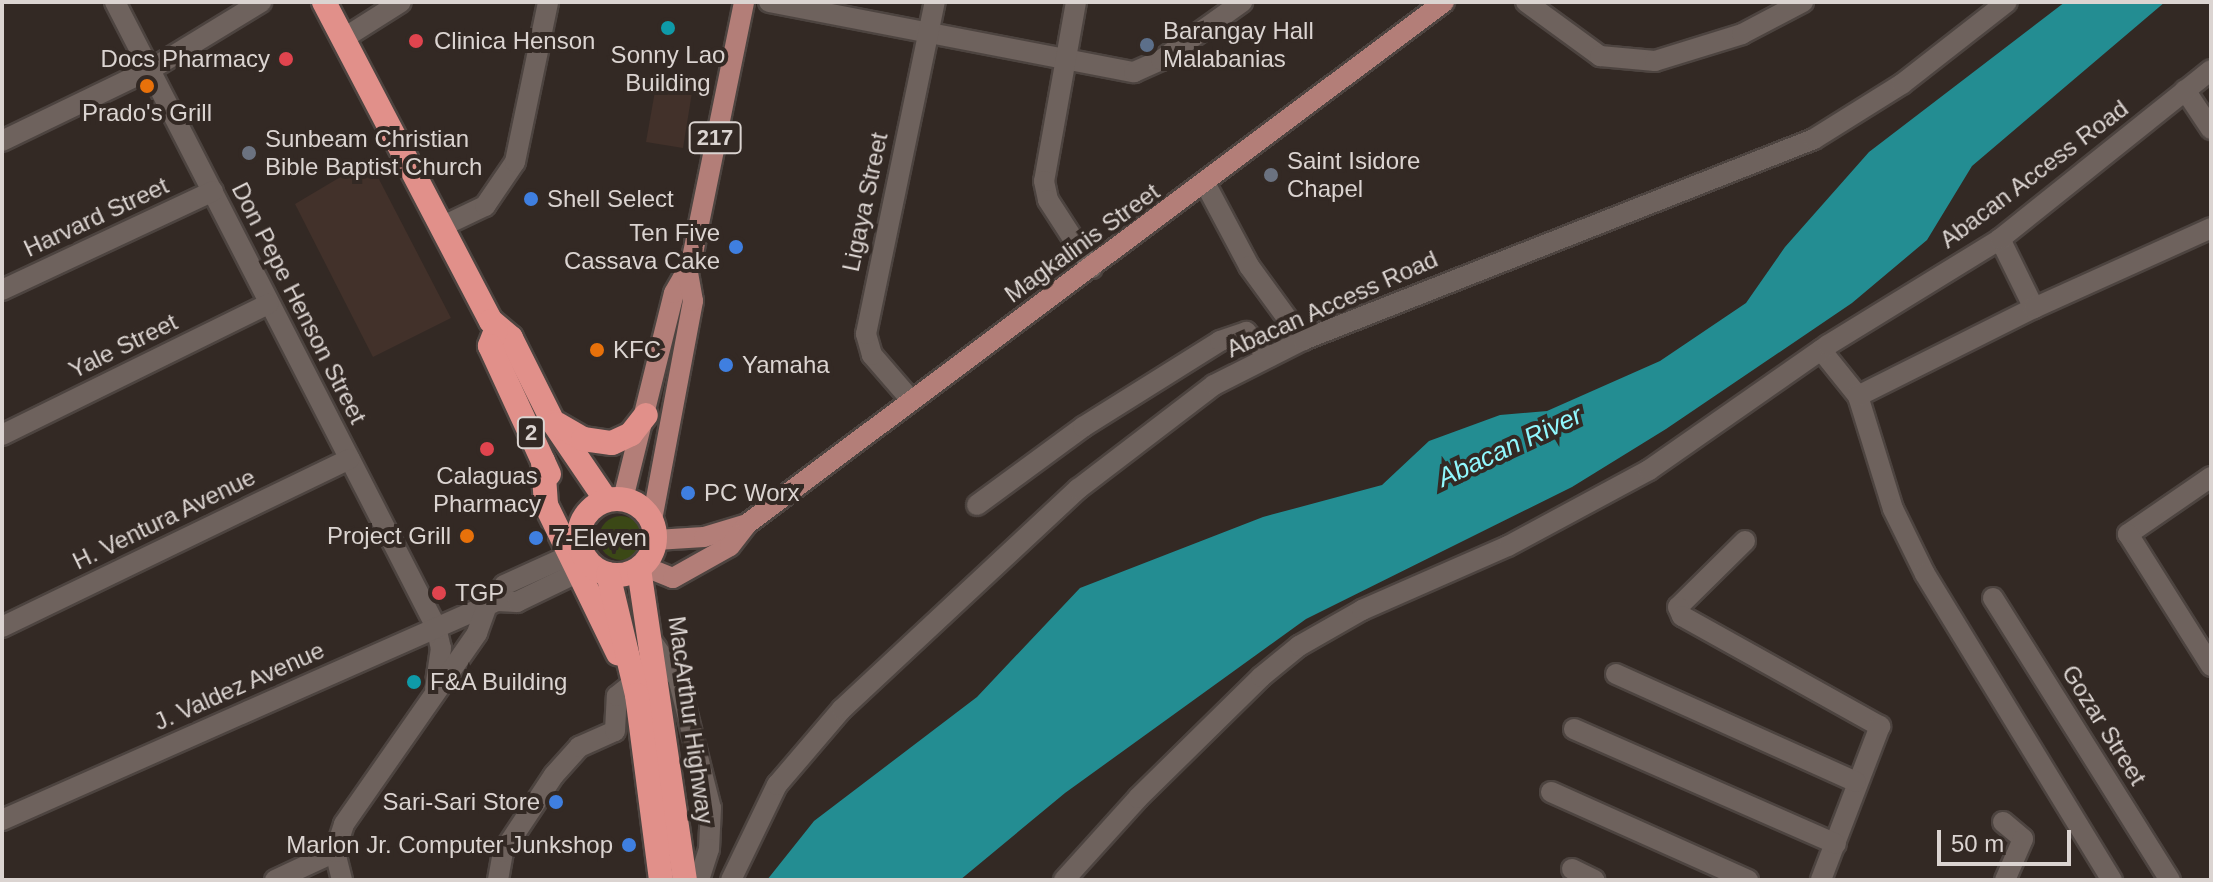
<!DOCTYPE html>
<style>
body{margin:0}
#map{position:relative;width:2213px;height:882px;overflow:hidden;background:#332924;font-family:Arial,sans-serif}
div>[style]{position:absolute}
.built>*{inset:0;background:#42312a}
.green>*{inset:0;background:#3b4816}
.round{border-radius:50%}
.water>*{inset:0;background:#238d92}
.roads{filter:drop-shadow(2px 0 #4d4440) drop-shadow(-2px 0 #4d4440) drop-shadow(0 2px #4d4440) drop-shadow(0 -2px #4d4440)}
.minor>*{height:20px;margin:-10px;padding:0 10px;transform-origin:10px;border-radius:10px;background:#6e625d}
.major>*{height:20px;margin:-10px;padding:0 10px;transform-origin:10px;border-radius:10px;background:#b37e78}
.highway>*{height:24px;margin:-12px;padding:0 12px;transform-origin:12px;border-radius:12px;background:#e1908a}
.highway>.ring{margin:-12px;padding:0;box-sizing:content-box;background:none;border:24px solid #e1908a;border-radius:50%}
.dots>*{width:22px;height:22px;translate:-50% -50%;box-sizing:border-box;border:4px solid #332924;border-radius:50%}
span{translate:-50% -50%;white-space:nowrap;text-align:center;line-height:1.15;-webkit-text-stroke:8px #332924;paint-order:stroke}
.shield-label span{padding:2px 6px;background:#332924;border:2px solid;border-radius:6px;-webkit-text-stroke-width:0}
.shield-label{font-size:22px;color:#dbd4d1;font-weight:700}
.poi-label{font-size:24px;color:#dbd4d1}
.left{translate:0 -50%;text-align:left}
.right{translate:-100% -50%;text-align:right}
.street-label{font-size:24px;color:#dbd4d1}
.water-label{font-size:26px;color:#91f8fe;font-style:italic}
.frame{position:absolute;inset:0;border:4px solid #dbd4d1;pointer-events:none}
.scale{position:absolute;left:1937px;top:830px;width:134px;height:36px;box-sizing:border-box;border:4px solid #dbd4d1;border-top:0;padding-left:10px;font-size:24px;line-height:28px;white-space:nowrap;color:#dbd4d1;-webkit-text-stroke:6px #332924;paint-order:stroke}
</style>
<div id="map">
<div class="built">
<div style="clip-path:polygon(658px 74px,694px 80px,683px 148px,646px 142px)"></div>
<div style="clip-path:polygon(369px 160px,451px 318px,373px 357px,295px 204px)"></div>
</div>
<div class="green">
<div class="round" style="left:599px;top:516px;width:44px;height:44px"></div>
</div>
<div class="water">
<div style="clip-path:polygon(2065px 2px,2165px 2px,1972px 166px,1927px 240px,1852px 303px,1666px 429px,1572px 487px,1306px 619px,1065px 793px,960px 880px,767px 880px,814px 821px,977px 697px,1080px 588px,1263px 517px,1382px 485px,1429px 441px,1500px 415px,1547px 411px,1660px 361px,1746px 303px,1785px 247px,1869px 152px)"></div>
</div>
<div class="roads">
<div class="minor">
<div style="left:115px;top:2px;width:703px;rotate:62.81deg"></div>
<div style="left:436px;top:627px;width:22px;rotate:77deg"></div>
<div style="left:441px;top:648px;width:41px;rotate:98.3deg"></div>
<div style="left:769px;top:2px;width:372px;rotate:10.9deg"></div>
<div style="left:1134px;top:72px;width:30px;rotate:-24deg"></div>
<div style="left:1161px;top:60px;width:100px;rotate:-35.6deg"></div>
<div style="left:1076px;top:2px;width:182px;rotate:100.1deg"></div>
<div style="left:1044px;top:181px;width:19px;rotate:78deg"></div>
<div style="left:1048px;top:200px;width:81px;rotate:57.1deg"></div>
<div style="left:1526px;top:2px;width:92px;rotate:36.1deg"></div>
<div style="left:1600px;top:56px;width:55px;rotate:5.2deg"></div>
<div style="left:1655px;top:61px;width:91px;rotate:-17.2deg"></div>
<div style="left:1742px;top:34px;width:69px;rotate:-27.7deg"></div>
<div style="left:344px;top:38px;width:67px;rotate:-32.3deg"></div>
<div style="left:2185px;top:90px;width:47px;rotate:56.3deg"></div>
<div style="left:2px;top:141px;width:168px;rotate:-25.8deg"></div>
<div style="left:153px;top:68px;width:127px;rotate:-31.4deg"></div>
<div style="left:1206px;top:185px;width:92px;rotate:62deg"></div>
<div style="left:1249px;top:266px;width:92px;rotate:53.9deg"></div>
<div style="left:443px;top:226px;width:47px;rotate:-25.5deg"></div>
<div style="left:485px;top:206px;width:53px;rotate:-55.7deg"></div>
<div style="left:515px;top:162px;width:163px;rotate:-78.3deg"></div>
<div style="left:2000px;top:239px;width:77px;rotate:63.8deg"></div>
<div style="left:2px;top:290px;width:233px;rotate:-25.1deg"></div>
<div style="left:1821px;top:350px;width:59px;rotate:51.2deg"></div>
<div style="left:1858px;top:396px;width:118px;rotate:72.8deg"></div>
<div style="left:1893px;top:509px;width:72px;rotate:63.8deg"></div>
<div style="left:1925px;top:574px;width:359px;rotate:58.6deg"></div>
<div style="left:1858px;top:396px;width:197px;rotate:-26.6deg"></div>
<div style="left:2034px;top:308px;width:194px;rotate:-24.3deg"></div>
<div style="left:911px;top:400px;width:60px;rotate:-130.9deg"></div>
<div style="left:872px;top:355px;width:22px;rotate:-106deg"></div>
<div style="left:866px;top:334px;width:339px;rotate:-78.3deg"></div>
<div style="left:2px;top:435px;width:297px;rotate:-26.2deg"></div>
<div style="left:2211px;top:477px;width:101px;rotate:145.5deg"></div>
<div style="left:2128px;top:534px;width:156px;rotate:57.8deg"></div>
<div style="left:977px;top:505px;width:132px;rotate:-36.3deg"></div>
<div style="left:1083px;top:427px;width:162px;rotate:-32.1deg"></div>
<div style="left:1220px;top:341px;width:28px;rotate:-19deg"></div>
<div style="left:1246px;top:332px;width:34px;rotate:47deg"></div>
<div style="left:1745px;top:541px;width:94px;rotate:135.4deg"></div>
<div style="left:1678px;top:607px;width:10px;rotate:66deg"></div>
<div style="left:1682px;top:616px;width:227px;rotate:29.1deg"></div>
<div style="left:1880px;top:726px;width:165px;rotate:111deg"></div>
<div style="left:1993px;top:598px;width:333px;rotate:57.9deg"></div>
<div style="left:497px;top:601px;width:17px;rotate:-66deg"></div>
<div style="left:504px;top:585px;width:72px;rotate:-24.4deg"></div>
<div style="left:2px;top:627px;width:386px;rotate:-25.8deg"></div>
<div style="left:653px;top:643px;width:43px;rotate:54.5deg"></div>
<div style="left:678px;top:678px;width:134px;rotate:75.8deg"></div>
<div style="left:711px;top:808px;width:41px;rotate:92.8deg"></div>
<div style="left:709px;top:849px;width:33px;rotate:108deg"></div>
<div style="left:1616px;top:674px;width:263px;rotate:24.2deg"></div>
<div style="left:1574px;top:729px;width:286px;rotate:23.7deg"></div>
<div style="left:1551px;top:792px;width:216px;rotate:24.1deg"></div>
<div style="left:2px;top:820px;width:541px;rotate:-23.87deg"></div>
<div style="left:497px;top:601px;width:20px;rotate:3deg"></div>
<div style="left:517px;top:602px;width:69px;rotate:-25.8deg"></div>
<div style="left:2003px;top:822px;width:26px;rotate:40deg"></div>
<div style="left:2023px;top:839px;width:45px;rotate:113.7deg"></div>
<div style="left:1572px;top:869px;width:25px;rotate:26deg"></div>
<div style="left:275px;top:880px;width:66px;rotate:-25deg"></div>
<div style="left:342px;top:880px;width:29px;rotate:-104deg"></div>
<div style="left:335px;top:852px;width:29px;rotate:-72deg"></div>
<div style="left:344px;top:824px;width:233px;rotate:-55.1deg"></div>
<div style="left:477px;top:633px;width:30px;rotate:-70deg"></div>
<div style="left:498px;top:880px;width:28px;rotate:-80deg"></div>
<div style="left:503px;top:852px;width:92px;rotate:-56.5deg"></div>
<div style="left:554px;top:775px;width:38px;rotate:-48deg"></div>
<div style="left:579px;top:747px;width:39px;rotate:-24deg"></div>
<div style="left:615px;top:731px;width:35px;rotate:-87deg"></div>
<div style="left:617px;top:696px;width:22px;rotate:-39deg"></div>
<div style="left:731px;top:880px;width:106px;rotate:-64.2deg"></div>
<div style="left:777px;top:785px;width:100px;rotate:-49.5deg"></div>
<div style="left:842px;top:709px;width:323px;rotate:-43deg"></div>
<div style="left:1078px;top:489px;width:171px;rotate:-37.4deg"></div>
<div style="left:1214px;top:385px;width:100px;rotate:-26.8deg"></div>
<div style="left:1303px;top:340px;width:549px;rotate:-21.47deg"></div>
<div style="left:1814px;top:139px;width:104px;rotate:-32deg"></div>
<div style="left:1902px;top:84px;width:133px;rotate:-38deg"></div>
<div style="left:1064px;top:880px;width:110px;rotate:-47.9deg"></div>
<div style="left:1138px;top:798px;width:173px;rotate:-44.5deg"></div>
<div style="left:1261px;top:677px;width:49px;rotate:-39.2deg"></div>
<div style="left:1299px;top:646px;width:73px;rotate:-29.7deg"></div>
<div style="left:1362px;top:610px;width:159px;rotate:-23.7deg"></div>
<div style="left:1508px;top:546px;width:160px;rotate:-28.3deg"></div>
<div style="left:1649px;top:470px;width:218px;rotate:-34.9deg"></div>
<div style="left:1828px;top:345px;width:202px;rotate:-31.6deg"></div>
<div style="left:2000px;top:239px;width:270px;rotate:-38.7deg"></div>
</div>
<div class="major">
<div style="left:623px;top:499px;width:212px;rotate:-76.1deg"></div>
<div style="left:674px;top:293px;width:34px;rotate:-60deg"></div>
<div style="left:691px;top:263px;width:266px;rotate:-78.5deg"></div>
<div style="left:652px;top:520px;width:223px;rotate:-79.4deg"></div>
<div style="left:693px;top:301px;width:27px;rotate:-100deg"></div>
<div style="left:656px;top:540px;width:48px;rotate:-3.6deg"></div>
<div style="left:704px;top:537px;width:45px;rotate:-16.8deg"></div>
<div style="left:643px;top:566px;width:32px;rotate:22deg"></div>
<div style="left:673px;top:578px;width:65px;rotate:-29.3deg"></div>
<div style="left:730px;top:546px;width:28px;rotate:-52deg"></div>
<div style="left:747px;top:524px;width:871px;rotate:-36.83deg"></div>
</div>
<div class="highway">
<div style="left:324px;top:2px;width:360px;rotate:62.4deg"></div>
<div style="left:491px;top:321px;width:26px;rotate:40deg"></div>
<div style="left:511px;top:338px;width:94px;rotate:63.4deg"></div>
<div style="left:553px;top:422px;width:94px;rotate:55.8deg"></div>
<div style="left:496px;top:330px;width:17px;rotate:111deg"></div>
<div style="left:490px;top:346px;width:141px;rotate:65.3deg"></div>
<div style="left:557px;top:424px;width:30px;rotate:30deg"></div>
<div style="left:583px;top:439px;width:29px;rotate:8deg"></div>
<div style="left:612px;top:443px;width:21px;rotate:-25deg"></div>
<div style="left:631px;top:434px;width:24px;rotate:-52deg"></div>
<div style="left:543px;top:461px;width:44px;rotate:86.1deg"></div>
<div style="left:546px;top:505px;width:165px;rotate:64.1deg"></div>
<div class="ring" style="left:579px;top:499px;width:52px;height:52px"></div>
<div style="left:639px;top:569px;width:314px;rotate:81.6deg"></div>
<div style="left:608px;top:574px;width:124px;rotate:76.5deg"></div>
<div style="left:637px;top:695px;width:187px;rotate:82.6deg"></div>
</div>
</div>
<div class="dots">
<div style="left:668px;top:28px;background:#0f9aa8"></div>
<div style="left:416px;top:41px;background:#e0444e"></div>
<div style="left:1147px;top:45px;background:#5c6f8a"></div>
<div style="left:286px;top:59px;background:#e0444e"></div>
<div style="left:147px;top:86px;background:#e8710a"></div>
<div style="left:249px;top:153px;background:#6b7280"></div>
<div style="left:1271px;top:175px;background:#6b7280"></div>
<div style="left:531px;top:199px;background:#3f7fe0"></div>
<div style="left:736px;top:247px;background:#3f7fe0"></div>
<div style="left:597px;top:350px;background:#e8710a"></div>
<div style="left:726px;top:365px;background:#3f7fe0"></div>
<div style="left:487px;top:449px;background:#e0444e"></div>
<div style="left:688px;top:493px;background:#3f7fe0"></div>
<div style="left:467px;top:536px;background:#e8710a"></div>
<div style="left:536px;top:538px;background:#3f7fe0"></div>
<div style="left:439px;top:593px;background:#e0444e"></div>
<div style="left:414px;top:682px;background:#0f9aa8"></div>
<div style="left:556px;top:802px;background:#3f7fe0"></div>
<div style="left:629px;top:845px;background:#3f7fe0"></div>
</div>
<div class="shield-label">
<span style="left:715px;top:138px">217</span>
<span style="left:531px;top:433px">2</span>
</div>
<div class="poi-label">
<span class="left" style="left:1163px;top:45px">Barangay Hall<br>Malabanias</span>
<span class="left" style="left:434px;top:41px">Clinica Henson</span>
<span style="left:668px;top:69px">Sonny Lao<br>Building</span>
<span class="right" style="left:270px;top:59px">Docs Pharmacy</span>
<span style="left:147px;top:113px">Prado's Grill</span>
<span class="left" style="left:265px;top:153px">Sunbeam Christian<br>Bible Baptist Church</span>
<span class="left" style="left:1287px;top:175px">Saint Isidore<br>Chapel</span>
<span class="left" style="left:547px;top:199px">Shell Select</span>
<span class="right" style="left:720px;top:247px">Ten Five<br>Cassava Cake</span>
<span class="left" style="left:613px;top:350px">KFC</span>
<span class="left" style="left:742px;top:365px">Yamaha</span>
<span style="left:487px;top:490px">Calaguas<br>Pharmacy</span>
<span class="left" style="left:704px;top:493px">PC Worx</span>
<span class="right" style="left:451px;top:536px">Project Grill</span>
<span class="left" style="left:552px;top:538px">7-Eleven</span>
<span class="left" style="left:455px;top:593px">TGP</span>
<span class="left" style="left:430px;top:682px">F&amp;A Building</span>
<span class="right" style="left:540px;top:802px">Sari-Sari Store</span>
<span class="right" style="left:613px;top:845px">Marlon Jr. Computer Junkshop</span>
</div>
<div class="street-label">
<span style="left:2034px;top:174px;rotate:-37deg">Abacan Access Road</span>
<span style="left:865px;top:202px;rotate:-78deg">Ligaya Street</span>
<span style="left:96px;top:217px;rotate:-25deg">Harvard Street</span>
<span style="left:1082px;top:243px;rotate:-36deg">Magkalinis Street</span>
<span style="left:299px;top:303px;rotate:63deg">Don Pepe Henson Street</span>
<span style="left:1332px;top:304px;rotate:-24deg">Abacan Access Road</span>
<span style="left:123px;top:346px;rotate:-26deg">Yale Street</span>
<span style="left:164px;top:519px;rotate:-26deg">H. Ventura Avenue</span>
<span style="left:239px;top:686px;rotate:-24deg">J. Valdez Avenue</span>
<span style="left:691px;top:720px;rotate:82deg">MacArthur Highway</span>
<span style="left:2104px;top:725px;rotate:58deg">Gozar Street</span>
</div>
<div class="water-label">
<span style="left:1510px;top:447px;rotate:-25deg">Abacan River</span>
</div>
<div class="frame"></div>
<div class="scale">50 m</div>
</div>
